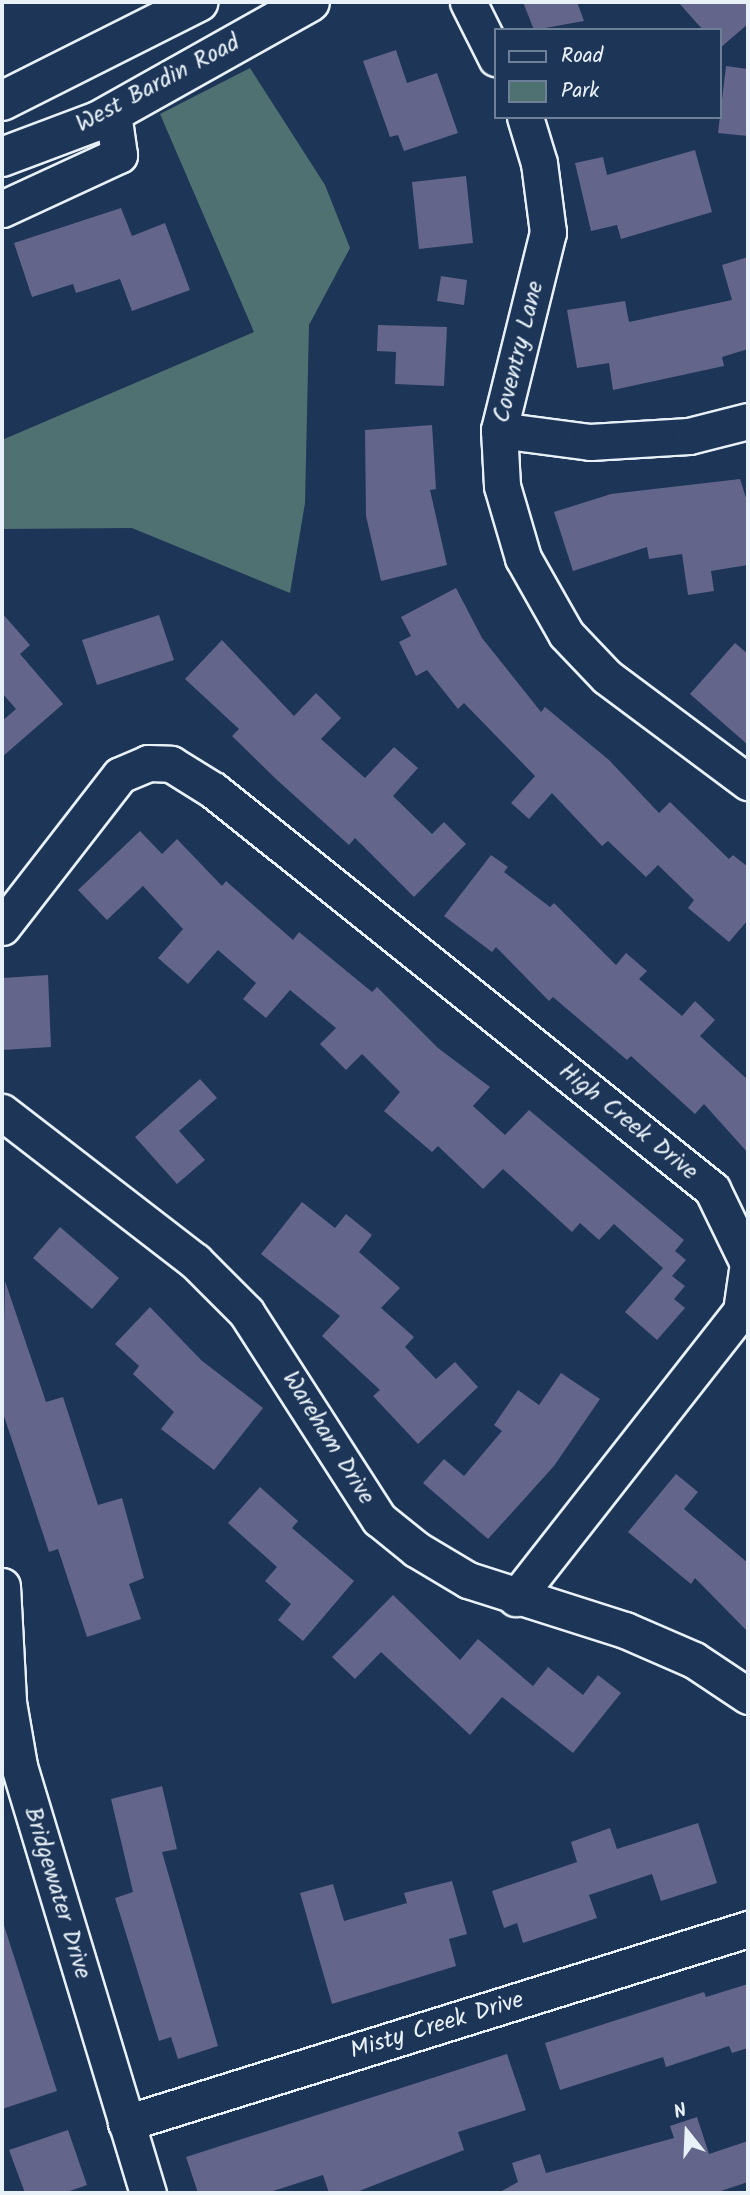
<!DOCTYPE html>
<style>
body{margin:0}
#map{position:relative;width:750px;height:2195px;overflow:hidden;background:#1d3557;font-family:Kalam,sans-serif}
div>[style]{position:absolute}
.green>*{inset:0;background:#4f7172}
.building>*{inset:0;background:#63658a}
.roads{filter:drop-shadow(2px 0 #e8f1f8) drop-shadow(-2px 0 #e8f1f8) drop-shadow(0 2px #e8f1f8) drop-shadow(0 -2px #e8f1f8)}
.minor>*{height:35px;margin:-17.5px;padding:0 17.5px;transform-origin:17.5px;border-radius:17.5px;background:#1d3557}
.major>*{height:38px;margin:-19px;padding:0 19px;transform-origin:19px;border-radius:19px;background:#1d3557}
span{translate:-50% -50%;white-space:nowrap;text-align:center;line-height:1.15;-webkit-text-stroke:7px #1d3557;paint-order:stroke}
.street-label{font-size:24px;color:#e8f1f8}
.frame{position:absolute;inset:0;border:4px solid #e8f1f8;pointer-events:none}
.legend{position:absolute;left:494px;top:28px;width:228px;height:91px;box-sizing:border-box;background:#1d3557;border:2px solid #6e8097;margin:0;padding:9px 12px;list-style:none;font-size:21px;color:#e8f1f8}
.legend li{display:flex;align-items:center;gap:14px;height:35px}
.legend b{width:35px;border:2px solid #6e8097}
.north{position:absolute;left:652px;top:2097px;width:70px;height:70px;-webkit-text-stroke:5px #1d3557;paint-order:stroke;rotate:342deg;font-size:19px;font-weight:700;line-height:28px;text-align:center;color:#e8f1f8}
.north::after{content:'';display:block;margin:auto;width:24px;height:32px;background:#e8f1f8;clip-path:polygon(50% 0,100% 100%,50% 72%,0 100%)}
</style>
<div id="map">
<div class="green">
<div style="clip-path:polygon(250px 68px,325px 185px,350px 248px,309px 325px,305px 503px,290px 593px,132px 528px,2px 529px,2px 440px,254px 332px,160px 114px)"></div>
</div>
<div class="building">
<div style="clip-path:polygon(523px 2px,577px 2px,584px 21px,534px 30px)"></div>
<div style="clip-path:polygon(678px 2px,748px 2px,748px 24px,720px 48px,720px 30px,703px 30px)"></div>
<div style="clip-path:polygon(396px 50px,407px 83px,437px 73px,458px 133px,404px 151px,398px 135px,390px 137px,363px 61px)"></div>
<div style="clip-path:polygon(726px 66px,748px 69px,748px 136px,718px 133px)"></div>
<div style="clip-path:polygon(695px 150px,712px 212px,621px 239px,617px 225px,591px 231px,575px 163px,603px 157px,607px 175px)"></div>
<div style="clip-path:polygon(466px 176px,473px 243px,419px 249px,412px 182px)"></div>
<div style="clip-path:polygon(121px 208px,132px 236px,165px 223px,190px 290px,132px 311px,120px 279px,76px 293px,73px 284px,32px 297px,14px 243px)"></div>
<div style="clip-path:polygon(748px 257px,748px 349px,722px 357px,724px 366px,613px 390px,609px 363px,577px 368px,567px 310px,625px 301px,629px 322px,732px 300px,722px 265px)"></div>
<div style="clip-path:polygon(441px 276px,467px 280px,464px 305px,437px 301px)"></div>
<div style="clip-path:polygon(378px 325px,447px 327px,444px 386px,395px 384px,396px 352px,377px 351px)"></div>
<div style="clip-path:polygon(432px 425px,436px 489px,430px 490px,447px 565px,381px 581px,366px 516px,365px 430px)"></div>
<div style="clip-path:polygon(740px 479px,748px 504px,748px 565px,711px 571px,714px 591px,688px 595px,682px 554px,649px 559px,647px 547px,573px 571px,554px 512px,611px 494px)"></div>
<div style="clip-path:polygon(456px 588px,482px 638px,541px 712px,545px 707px,609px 760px,659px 813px,670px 802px,729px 859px,733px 855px,748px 867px,748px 920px,729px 942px,688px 908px,694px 900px,658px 865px,646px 877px,608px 841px,602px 846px,552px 793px,529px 819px,511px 803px,535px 776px,464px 703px,458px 709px,427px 670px,416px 676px,399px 642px,411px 636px,401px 617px)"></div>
<div style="clip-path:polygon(2px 613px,30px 645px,20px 654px,63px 704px,2px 757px,2px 721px,16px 709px,2px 693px)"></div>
<div style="clip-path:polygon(159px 615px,174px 660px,97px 685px,82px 640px)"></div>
<div style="clip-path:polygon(222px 640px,294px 716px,316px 693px,341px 718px,321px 739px,365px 778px,394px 747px,418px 768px,393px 796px,432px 834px,444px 822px,466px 844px,414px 897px,355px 838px,349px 845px,276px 779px,232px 736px,239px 729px,185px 679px)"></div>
<div style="clip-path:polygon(735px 643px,748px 654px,748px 745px,690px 694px)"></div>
<div style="clip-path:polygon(140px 831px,162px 854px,177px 839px,222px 886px,226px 881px,293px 940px,299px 932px,372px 992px,377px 987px,438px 1048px,490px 1087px,473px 1106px,505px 1135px,529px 1110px,684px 1240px,675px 1251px,686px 1260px,672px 1276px,685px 1286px,674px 1299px,685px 1308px,657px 1340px,625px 1312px,663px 1268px,614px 1224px,599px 1240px,580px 1223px,572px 1232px,503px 1169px,483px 1189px,438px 1146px,432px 1152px,384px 1111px,400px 1092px,362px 1054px,346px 1070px,320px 1044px,336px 1028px,290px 990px,266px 1018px,243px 999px,256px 983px,218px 950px,188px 984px,158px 958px,183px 929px,143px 886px,107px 920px,78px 890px)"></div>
<div style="clip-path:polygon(491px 855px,508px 867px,504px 872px,550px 907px,554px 903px,616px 965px,626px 953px,647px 971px,639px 979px,682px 1016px,695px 1001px,715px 1020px,700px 1036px,748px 1080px,748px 1153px,704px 1104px,695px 1114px,631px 1056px,627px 1060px,553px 997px,549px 1001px,496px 947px,492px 952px,444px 916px)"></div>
<div style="clip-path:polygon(48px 975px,51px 1047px,2px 1050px,2px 978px)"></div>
<div style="clip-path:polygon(200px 1079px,217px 1098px,179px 1131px,205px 1160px,177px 1184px,135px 1137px)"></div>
<div style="clip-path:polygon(302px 1202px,335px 1228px,346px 1214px,372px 1235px,359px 1252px,400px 1288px,381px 1308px,414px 1337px,405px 1347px,436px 1379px,455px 1362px,478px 1387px,418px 1444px,373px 1396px,380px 1390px,322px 1336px,340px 1316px,261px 1254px)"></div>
<div style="clip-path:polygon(60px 1227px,119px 1278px,92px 1309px,33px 1258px)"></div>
<div style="clip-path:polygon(5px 1281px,46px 1402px,63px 1397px,98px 1505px,122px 1498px,144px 1578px,129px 1584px,141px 1619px,87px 1637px,58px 1549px,49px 1552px,2px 1410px)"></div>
<div style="clip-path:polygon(150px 1307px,201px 1360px,263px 1408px,214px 1470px,161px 1429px,174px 1412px,133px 1374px,139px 1366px,115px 1344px)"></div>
<div style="clip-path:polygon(561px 1373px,600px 1399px,554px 1466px,488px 1539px,423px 1483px,444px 1459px,464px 1476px,502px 1431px,494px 1425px,518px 1390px,539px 1405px)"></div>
<div style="clip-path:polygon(676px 1474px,698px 1492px,684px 1509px,748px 1563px,748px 1632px,695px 1578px,691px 1584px,628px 1532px)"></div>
<div style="clip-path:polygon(260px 1487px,298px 1521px,292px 1528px,354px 1581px,303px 1641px,278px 1620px,291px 1604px,265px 1581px,277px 1567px,228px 1523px)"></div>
<div style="clip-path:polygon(393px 1595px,460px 1660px,478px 1639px,533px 1686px,548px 1667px,583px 1695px,598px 1675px,621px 1693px,573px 1753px,502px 1697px,470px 1735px,381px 1652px,355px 1679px,332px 1657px)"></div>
<div style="clip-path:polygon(162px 1786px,177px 1849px,162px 1852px,218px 2046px,178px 2059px,171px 2037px,159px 2041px,115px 1898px,133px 1892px,111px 1799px)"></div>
<div style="clip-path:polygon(698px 1823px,717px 1883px,661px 1901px,652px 1874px,589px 1895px,597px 1918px,523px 1943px,517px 1923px,504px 1928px,492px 1891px,577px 1862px,571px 1842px,610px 1828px,617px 1849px)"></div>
<div style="clip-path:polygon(452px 1881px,467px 1934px,449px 1939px,456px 1966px,332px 2004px,300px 1893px,333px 1884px,344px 1921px,407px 1903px,404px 1893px)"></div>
<div style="clip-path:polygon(2px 1919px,57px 2091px,2px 2109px)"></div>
<div style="clip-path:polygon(748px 1984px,748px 2048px,732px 2053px,729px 2046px,666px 2067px,663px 2057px,560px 2090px,545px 2043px,704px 1992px,706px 1997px)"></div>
<div style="clip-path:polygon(507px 2054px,526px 2110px,458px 2132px,464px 2150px,354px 2193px,329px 2193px,323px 2175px,267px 2193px,198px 2193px,186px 2157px)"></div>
<div style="clip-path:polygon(697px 2117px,709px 2154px,748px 2141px,748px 2182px,715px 2193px,498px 2193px,518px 2182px,512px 2163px,540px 2154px,546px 2173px,674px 2138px,670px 2126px)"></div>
<div style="clip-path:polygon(68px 2130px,87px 2185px,64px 2193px,25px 2193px,9px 2150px)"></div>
</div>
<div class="roads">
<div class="minor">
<div style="left:468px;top:2px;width:63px;rotate:63.4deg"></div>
<div style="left:525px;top:117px;width:48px;rotate:73.1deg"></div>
<div style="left:539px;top:163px;width:70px;rotate:82.6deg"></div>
<div style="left:548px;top:232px;width:204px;rotate:103.9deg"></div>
<div style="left:499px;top:430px;width:56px;rotate:86.9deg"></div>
<div style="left:502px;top:486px;width:75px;rotate:73.7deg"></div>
<div style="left:523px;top:558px;width:87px;rotate:60.5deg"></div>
<div style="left:566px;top:634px;width:59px;rotate:46.4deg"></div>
<div style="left:607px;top:677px;width:176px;rotate:36.7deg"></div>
<div style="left:2px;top:209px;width:129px;rotate:-24.8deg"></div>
<div style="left:119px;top:155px;width:42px;rotate:-98.1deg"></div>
<div style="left:499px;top:430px;width:92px;rotate:7.5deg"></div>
<div style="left:590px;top:442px;width:99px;rotate:-3.5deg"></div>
<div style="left:689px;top:436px;width:61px;rotate:-14.3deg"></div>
<div style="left:2px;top:927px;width:192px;rotate:-52.2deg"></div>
<div style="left:120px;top:775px;width:30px;rotate:-23deg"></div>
<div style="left:148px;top:763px;width:23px;rotate:2deg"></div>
<div style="left:171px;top:764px;width:49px;rotate:31.8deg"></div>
<div style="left:213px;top:790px;width:639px;rotate:38.65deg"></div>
<div style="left:712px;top:1189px;width:82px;rotate:64.1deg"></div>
<div style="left:748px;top:1263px;width:49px;rotate:98.3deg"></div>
<div style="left:741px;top:1311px;width:365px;rotate:128.1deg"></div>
<div style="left:2px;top:1112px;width:244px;rotate:37.7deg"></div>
<div style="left:195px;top:1261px;width:72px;rotate:45deg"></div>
<div style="left:246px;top:1312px;width:246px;rotate:57.3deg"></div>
<div style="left:379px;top:1519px;width:48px;rotate:39deg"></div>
<div style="left:416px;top:1549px;width:61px;rotate:30.8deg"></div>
<div style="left:468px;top:1580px;width:165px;rotate:17.7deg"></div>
<div style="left:625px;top:1630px;width:75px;rotate:23.5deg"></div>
<div style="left:694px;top:1660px;width:65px;rotate:33.7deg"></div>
<div style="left:2px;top:1586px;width:116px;rotate:87deg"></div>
<div style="left:8px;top:1702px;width:65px;rotate:80.2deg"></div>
<div style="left:19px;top:1766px;width:446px;rotate:73.2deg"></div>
<div style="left:126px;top:2123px;width:652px;rotate:-17.32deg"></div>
</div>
<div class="major">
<div style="left:2px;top:101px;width:220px;rotate:-26.7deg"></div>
<div style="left:2px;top:157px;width:103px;rotate:-20.6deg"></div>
<div style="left:98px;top:121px;width:243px;rotate:-29.3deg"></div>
</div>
</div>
<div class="street-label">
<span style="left:158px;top:84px;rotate:-28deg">West Bardin Road</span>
<span style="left:519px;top:352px;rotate:-76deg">Coventry Lane</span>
<span style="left:628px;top:1122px;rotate:39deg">High Creek Drive</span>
<span style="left:328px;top:1438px;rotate:58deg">Wareham Drive</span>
<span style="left:57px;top:1893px;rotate:73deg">Bridgewater Drive</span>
<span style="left:437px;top:2026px;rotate:-17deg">Misty Creek Drive</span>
</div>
<div class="frame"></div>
<ul class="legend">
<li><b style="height:9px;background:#1d3557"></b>Road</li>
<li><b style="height:19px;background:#4f7172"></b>Park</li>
</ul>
<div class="north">N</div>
</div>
